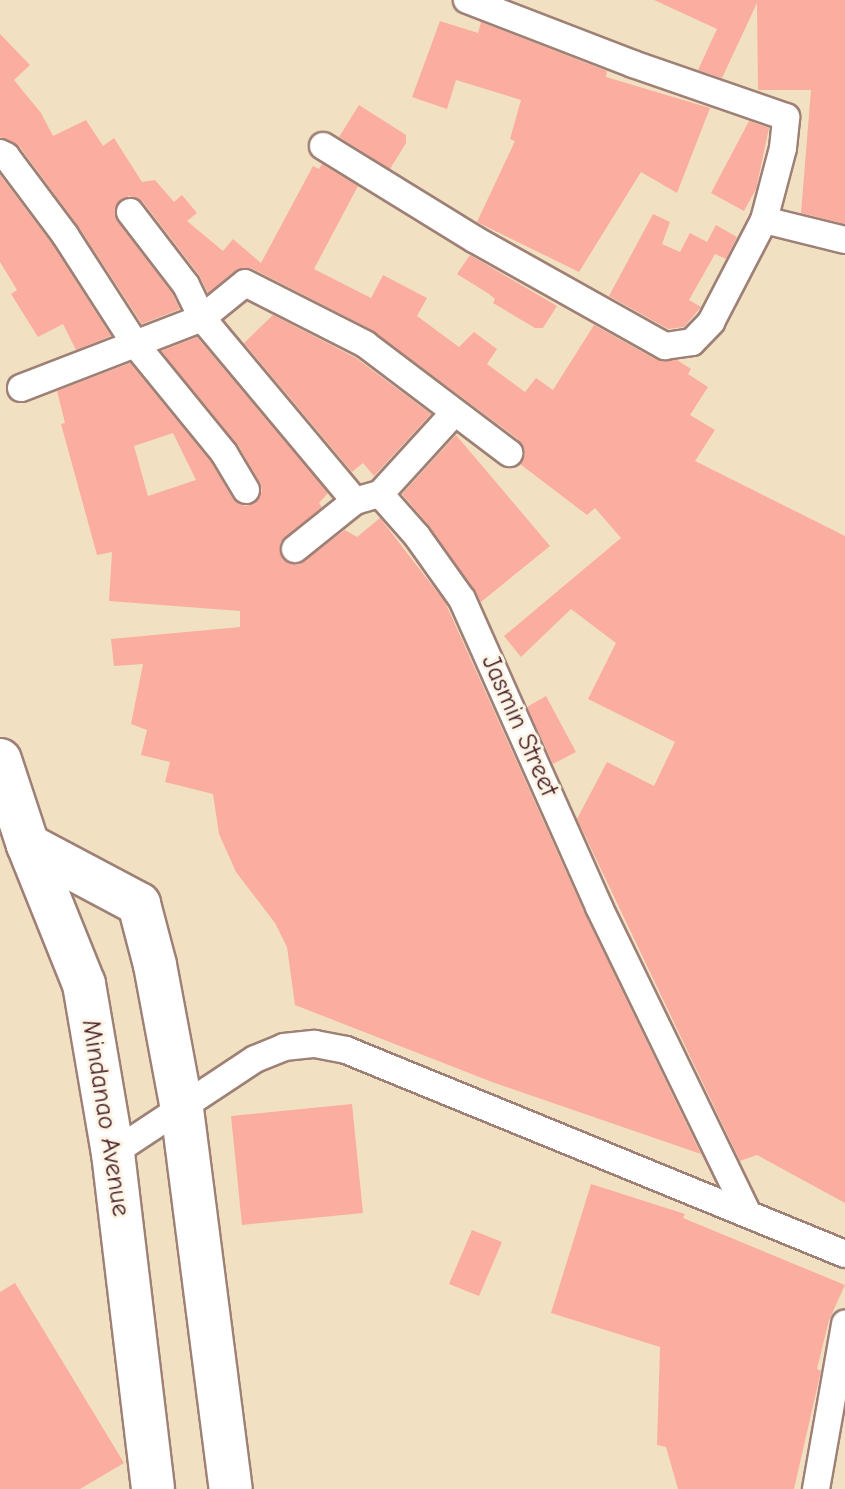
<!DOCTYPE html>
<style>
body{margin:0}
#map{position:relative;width:845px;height:1489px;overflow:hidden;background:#f1e1c2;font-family:"Comic Neue",sans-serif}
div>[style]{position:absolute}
.building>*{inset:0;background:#fbad9f}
.roads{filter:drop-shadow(2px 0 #9e8076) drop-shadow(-2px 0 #9e8076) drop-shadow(0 2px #9e8076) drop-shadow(0 -2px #9e8076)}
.minor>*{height:26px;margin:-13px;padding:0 13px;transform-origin:13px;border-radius:13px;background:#fff}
.primary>*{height:42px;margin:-21px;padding:0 21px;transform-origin:21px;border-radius:21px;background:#fff}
span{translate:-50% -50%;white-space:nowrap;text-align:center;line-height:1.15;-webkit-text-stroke:6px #fcf5e5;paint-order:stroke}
.street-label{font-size:26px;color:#4a1f2b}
</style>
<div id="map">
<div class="building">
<div style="clip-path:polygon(654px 0,845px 0,845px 224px,801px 213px,811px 90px,758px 90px,757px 3px,722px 78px,698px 70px,717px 29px)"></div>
<div style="clip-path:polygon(440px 21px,478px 33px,481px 22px,607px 71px,606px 77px,710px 108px,677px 193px,641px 172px,579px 272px,477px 222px,515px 141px,510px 139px,521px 100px,456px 80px,447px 109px,412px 97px)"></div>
<div style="clip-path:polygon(0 34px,30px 65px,14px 80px,41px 113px,53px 136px,86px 120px,103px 146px,114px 138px,142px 182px,155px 180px,174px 202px,182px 195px,197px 213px,187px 221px,223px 251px,233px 239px,261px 263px,313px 166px,319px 169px,322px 164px,358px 186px,314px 269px,371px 298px,383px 275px,427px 298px,417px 316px,459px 347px,474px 332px,497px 349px,487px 364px,525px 392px,536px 378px,553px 390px,594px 325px,657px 360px,677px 360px,691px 369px,688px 374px,708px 387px,690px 415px,715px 430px,695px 461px,845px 536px,845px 1203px,757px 1155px,740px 1161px,577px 819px,607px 762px,654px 786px,675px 742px,588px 699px,616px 643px,571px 609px,521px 657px,504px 636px,621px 538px,595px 508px,587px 515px,520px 464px,525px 454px,519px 440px,372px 330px,251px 268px,236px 270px,208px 293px,199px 275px,143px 202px,129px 196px,116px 205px,117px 221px,172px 293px,180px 309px,142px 324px,78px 226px,19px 146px,0 137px)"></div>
<div style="clip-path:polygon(359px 105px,406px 135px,406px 143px,390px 169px,339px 137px)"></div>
<div style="clip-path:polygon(749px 121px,769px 128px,756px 189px,744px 211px,711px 193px)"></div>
<div style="clip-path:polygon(0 175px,52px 244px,111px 336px,76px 350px,63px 324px,38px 337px,11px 294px,17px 290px,0 262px)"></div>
<div style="clip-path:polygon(653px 214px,670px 222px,662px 244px,680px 252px,690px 233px,707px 242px,716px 225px,737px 237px,726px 259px,715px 254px,689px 300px,701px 307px,684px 327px,668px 329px,609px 296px)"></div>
<div style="clip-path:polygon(470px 255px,557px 306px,543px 328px,535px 328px,493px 303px,495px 299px,489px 294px,457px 274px)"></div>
<div style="clip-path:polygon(273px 315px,356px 358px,431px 414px,374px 476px,363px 463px,352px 472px,244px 343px)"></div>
<div style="clip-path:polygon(evenodd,197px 337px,328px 493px,319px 503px,322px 507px,280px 542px,283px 560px,298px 565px,345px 530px,357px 537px,380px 518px,445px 602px,585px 914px,701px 1154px,492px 1082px,295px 1005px,287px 947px,275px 923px,236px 872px,219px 834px,213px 794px,165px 782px,170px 762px,141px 755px,147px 730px,131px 724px,143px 664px,114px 666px,111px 639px,240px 627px,240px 611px,109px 601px,112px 552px,97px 555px,61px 424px,65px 423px,57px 391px,130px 363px,211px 462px,233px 499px,245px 506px,255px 503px,262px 491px,260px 483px,238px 445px,161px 351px,197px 337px,173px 433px,196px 480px,148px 496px,134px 446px,173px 433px)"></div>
<div style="clip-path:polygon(456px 435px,550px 546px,481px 602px,430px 527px,402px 494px)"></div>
<div style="clip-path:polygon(546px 696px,576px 752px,553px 764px,527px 707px)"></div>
<div style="clip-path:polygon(352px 1104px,363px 1213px,242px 1225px,231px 1116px)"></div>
<div style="clip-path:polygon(591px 1184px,685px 1214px,683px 1218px,845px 1285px,829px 1320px,817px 1369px,821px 1371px,794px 1489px,678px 1489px,666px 1447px,657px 1445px,660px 1347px,551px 1313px)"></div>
<div style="clip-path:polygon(472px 1230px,502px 1242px,479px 1296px,449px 1284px)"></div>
<div style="clip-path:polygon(15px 1283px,124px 1463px,80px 1489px,0 1489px,0 1292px)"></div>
</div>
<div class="roads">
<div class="minor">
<div style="left:323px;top:146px;width:177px;rotate:31.6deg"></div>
<div style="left:474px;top:239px;width:219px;rotate:29.3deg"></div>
<div style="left:665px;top:346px;width:27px;rotate:-8deg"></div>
<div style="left:692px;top:342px;width:28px;rotate:-46deg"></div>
<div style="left:711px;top:322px;width:115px;rotate:-62.5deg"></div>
<div style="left:764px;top:220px;width:74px;rotate:-75.2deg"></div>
<div style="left:783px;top:148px;width:31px;rotate:-84deg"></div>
<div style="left:786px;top:117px;width:162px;rotate:-160.9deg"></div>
<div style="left:633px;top:64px;width:178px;rotate:-158.9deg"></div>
<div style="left:0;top:153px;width:7px;rotate:27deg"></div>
<div style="left:6px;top:156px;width:99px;rotate:53.2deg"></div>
<div style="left:65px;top:235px;width:131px;rotate:57.2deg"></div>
<div style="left:136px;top:345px;width:139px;rotate:50.8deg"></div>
<div style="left:224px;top:453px;width:43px;rotate:59.3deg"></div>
<div style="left:130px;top:212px;width:92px;rotate:52.5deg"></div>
<div style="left:186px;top:285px;width:37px;rotate:64deg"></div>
<div style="left:202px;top:318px;width:239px;rotate:50.1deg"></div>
<div style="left:355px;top:501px;width:26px;rotate:-16deg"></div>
<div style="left:764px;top:220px;width:83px;rotate:13.9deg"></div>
<div style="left:21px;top:388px;width:194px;rotate:-21.1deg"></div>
<div style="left:202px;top:318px;width:55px;rotate:-39.1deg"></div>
<div style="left:245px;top:283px;width:135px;rotate:26.9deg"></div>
<div style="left:365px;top:344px;width:181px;rotate:37.1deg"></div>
<div style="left:380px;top:494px;width:56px;rotate:48.6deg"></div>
<div style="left:417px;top:536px;width:77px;rotate:54.5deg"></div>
<div style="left:462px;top:599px;width:337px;rotate:66deg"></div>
<div style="left:599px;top:907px;width:339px;rotate:64.1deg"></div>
<div style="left:380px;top:494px;width:110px;rotate:-47.6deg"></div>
<div style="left:295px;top:549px;width:77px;rotate:-38.7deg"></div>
<div style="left:113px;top:1153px;width:170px;rotate:-33.5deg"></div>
<div style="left:255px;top:1059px;width:31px;rotate:-22deg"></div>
<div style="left:284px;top:1047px;width:31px;rotate:-6deg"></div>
<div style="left:315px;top:1044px;width:32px;rotate:11deg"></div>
<div style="left:346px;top:1050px;width:539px;rotate:22.24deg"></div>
<div style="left:816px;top:1489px;width:168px;rotate:-80deg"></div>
</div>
<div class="primary">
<div style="left:0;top:760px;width:89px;rotate:71.8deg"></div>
<div style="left:28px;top:845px;width:150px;rotate:68.1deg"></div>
<div style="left:84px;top:984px;width:171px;rotate:80.3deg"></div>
<div style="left:113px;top:1153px;width:338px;rotate:83.2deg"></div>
<div style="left:28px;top:845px;width:126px;rotate:28deg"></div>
<div style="left:139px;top:904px;width:63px;rotate:75.3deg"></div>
<div style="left:155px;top:965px;width:147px;rotate:79.4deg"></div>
<div style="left:182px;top:1109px;width:383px;rotate:82.7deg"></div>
</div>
</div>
<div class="street-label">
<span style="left:519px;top:726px;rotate:66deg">Jasmin Street</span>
<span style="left:105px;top:1118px;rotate:81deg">Mindanao Avenue</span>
</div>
</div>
